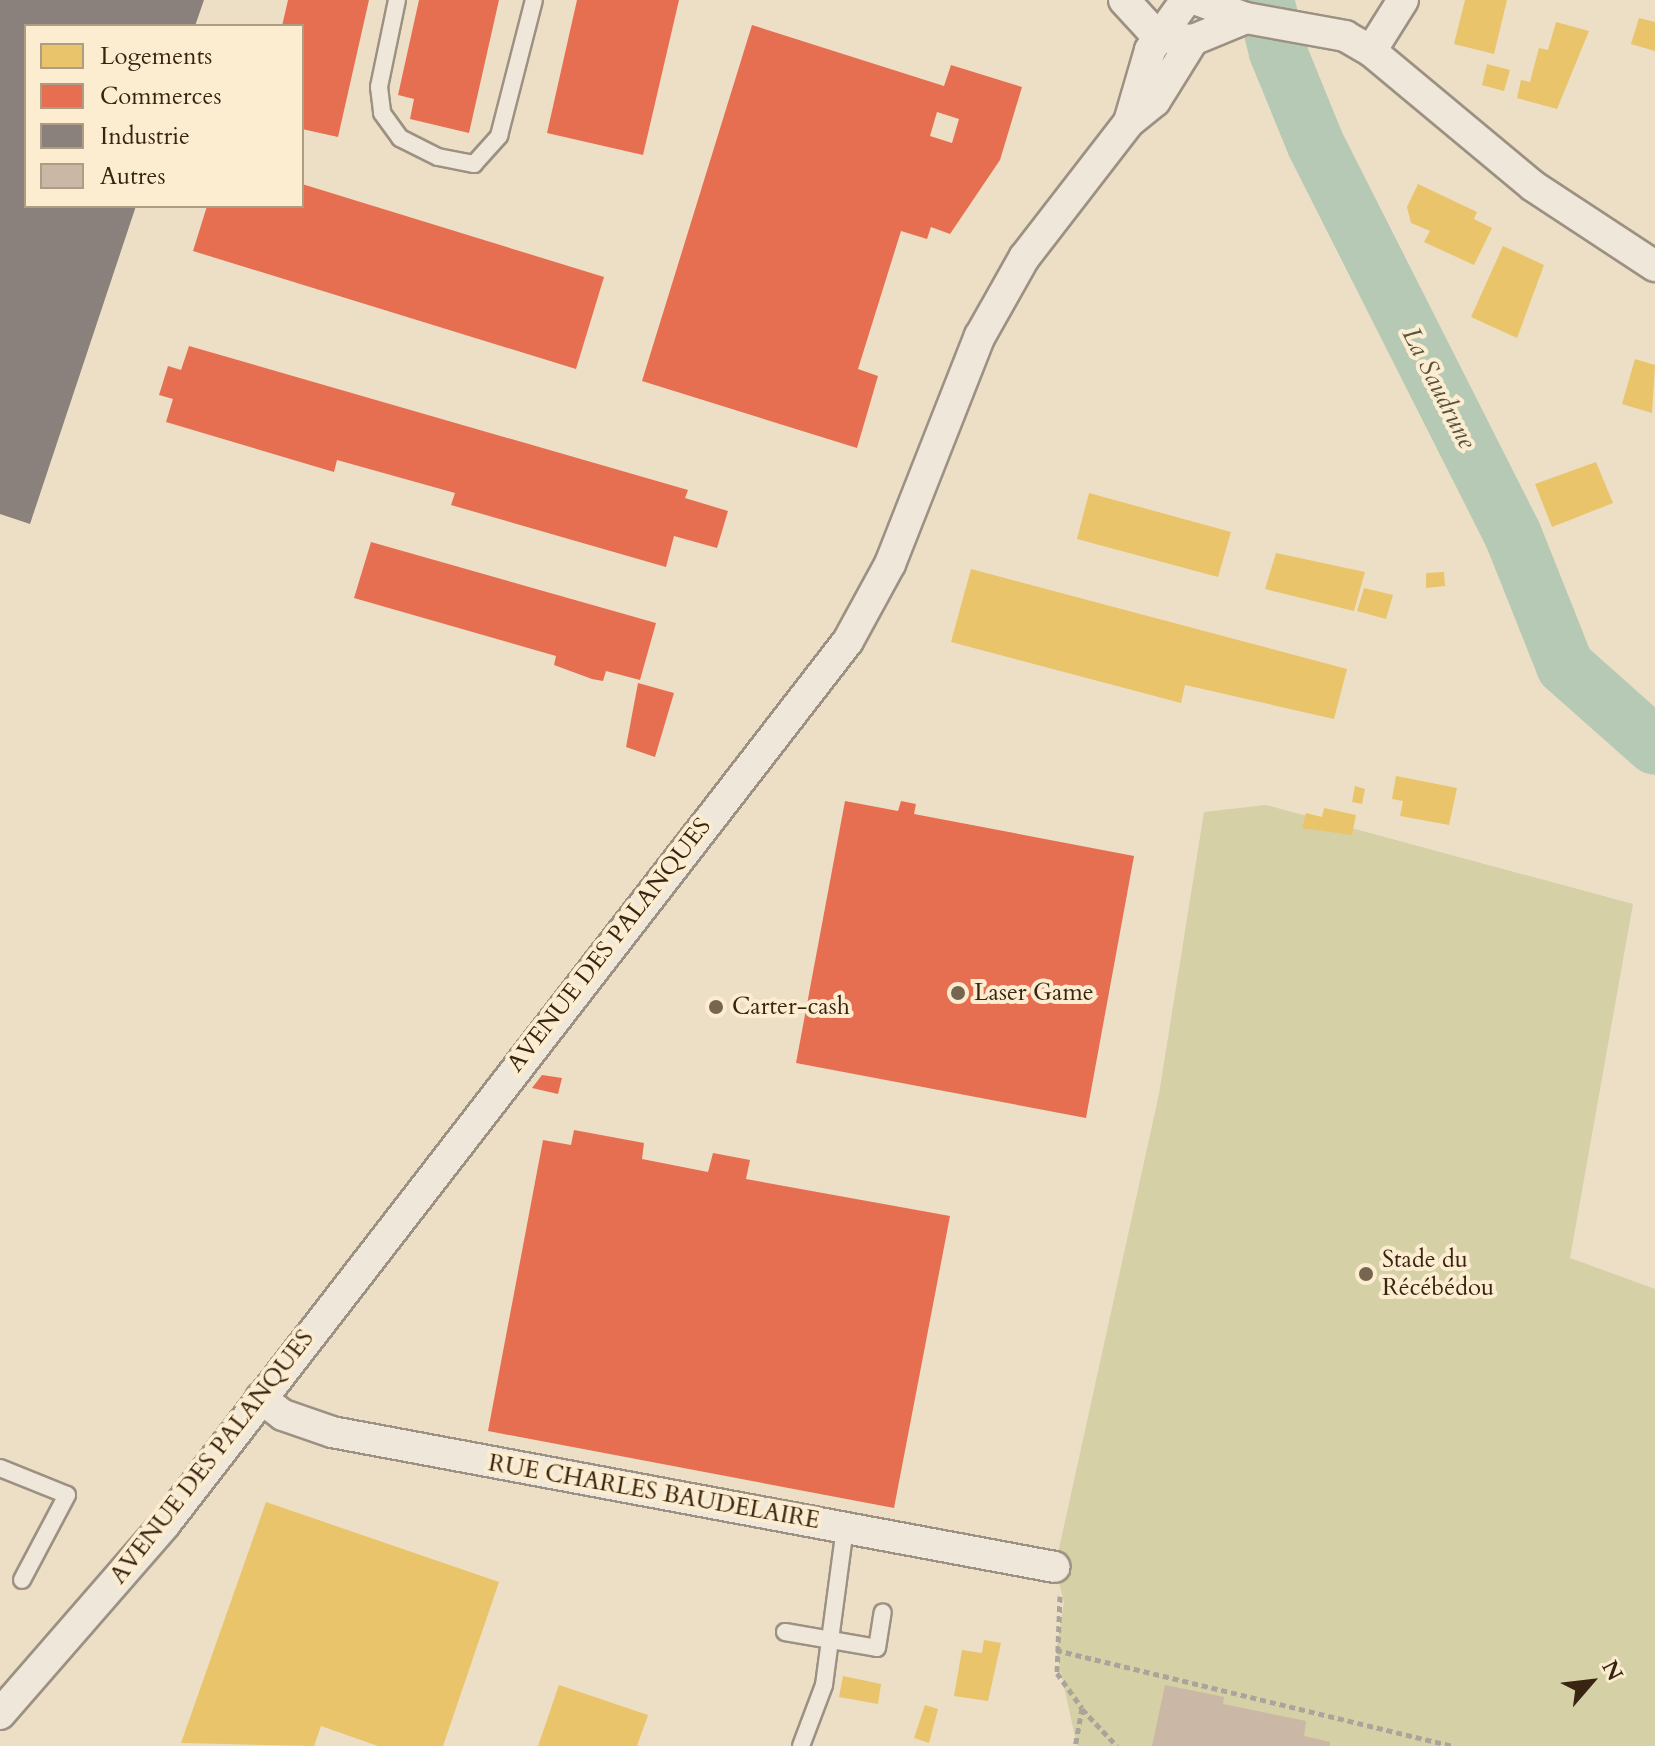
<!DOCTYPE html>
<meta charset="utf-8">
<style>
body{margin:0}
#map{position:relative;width:1655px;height:1746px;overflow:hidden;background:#ecdfc6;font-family:Cardo,serif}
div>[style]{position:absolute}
.green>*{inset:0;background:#d5d0a6}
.homes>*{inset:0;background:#e9c46a}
.shops>*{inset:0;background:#e76f51}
.industry>*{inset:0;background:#8a817c}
.river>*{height:58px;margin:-29px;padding:0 29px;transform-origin:29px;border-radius:29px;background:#b6c9b4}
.building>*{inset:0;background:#cab7a6}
.path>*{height:5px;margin-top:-2.5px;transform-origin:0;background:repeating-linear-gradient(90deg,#aba49a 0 6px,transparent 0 10px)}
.roads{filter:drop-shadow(2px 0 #9c9182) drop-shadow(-2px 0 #9c9182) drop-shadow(0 2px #9c9182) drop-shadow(0 -2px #9c9182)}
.service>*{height:16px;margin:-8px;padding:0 8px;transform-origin:8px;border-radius:8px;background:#eee7da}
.minor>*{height:30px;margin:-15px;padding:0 15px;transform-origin:15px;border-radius:15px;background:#eee7da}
.dots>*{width:22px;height:22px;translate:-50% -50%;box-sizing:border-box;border:4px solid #fcedd0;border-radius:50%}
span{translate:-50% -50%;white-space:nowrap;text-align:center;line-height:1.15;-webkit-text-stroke:8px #fcedd0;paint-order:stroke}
.street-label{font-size:24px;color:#392311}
.poi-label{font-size:24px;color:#392311}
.left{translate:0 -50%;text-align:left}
.water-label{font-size:26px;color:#585240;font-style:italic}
.legend{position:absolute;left:24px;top:24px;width:280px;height:184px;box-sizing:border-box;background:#fcedd0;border:2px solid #ae9c84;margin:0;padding:10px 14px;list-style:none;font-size:24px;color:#392311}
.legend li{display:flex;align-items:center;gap:16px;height:40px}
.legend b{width:40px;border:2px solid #ae9c84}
.north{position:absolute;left:1551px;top:1642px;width:80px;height:80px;-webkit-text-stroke:6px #fcedd0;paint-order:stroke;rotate:62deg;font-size:22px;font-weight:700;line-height:32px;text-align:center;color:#392311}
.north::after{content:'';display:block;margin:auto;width:28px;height:36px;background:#392311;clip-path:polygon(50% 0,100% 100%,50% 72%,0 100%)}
</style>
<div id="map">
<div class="green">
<div style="clip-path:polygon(1266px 805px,1633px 904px,1570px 1258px,1655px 1289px,1655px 1746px,1077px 1746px,1056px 1650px,1064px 1602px,1055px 1567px,1159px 1094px,1204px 812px)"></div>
</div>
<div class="homes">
<div style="clip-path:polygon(1465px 0,1507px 0,1494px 54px,1454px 44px)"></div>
<div style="clip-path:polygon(1639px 18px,1655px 22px,1655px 51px,1631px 44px)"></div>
<div style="clip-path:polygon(1556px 22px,1589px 31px,1557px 109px,1517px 98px,1521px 80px,1530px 82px,1539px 48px,1548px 50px)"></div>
<div style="clip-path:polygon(1487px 64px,1510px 70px,1504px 91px,1482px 85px)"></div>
<div style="clip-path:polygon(1418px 184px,1477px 212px,1474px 219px,1492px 228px,1474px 265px,1424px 242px,1430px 231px,1411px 223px,1407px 207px)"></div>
<div style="clip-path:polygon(1503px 246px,1544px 265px,1517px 338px,1471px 317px)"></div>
<div style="clip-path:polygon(1635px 359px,1655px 365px,1652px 413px,1622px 404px)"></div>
<div style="clip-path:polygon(1596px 462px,1613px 503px,1552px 527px,1535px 484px)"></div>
<div style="clip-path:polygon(1089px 493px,1231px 532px,1218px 577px,1077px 539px)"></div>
<div style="clip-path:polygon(1276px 553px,1365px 572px,1354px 611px,1265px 589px)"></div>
<div style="clip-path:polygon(971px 569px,1347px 669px,1334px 719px,1185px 685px,1181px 703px,951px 642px)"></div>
<div style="clip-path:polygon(1444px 572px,1445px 586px,1426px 588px,1426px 573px)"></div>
<div style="clip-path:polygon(1364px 588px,1393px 595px,1386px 619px,1357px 611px)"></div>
<div style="clip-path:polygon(1396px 776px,1457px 788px,1449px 825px,1400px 816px,1403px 801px,1392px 799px)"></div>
<div style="clip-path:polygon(1355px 786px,1365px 789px,1362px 804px,1352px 802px)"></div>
<div style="clip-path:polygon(1324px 808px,1356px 815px,1352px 835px,1302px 828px,1306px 813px,1322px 817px)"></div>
<div style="clip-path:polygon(266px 1502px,499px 1582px,443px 1746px,378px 1746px,321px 1726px,314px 1746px,181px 1743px)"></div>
<div style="clip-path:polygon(984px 1640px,1001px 1643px,988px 1701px,954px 1696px,962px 1650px,982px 1653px)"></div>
<div style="clip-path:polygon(843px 1676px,881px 1684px,878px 1704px,839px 1697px)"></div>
<div style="clip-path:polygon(559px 1685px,648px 1715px,637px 1746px,538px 1746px)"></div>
<div style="clip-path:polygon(925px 1705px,938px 1709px,929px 1743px,914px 1738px)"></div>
</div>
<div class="shops">
<div style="clip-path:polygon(288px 0,369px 0,338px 137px,302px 129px,302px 26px,282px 26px)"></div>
<div style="clip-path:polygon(419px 0,499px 0,469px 133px,410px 119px,414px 99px,398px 95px)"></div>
<div style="clip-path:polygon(577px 0,679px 0,643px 155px,547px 133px)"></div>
<div style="clip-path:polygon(evenodd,752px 25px,944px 86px,951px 65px,1022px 87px,1000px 160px,950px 234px,931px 227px,927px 239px,901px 231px,858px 369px,878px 376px,857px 448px,642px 381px,752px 25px,937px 112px,959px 119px,952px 143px,930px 136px,937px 112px)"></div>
<div style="clip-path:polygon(302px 184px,604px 277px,576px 369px,193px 251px,207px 206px,302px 206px)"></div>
<div style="clip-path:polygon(189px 346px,688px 490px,685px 498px,728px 511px,717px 548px,674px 536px,666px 567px,451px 505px,455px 493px,337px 460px,334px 472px,166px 422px,173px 399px,159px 395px,168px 366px,181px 370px)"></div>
<div style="clip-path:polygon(371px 542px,656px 623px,640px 680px,606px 671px,603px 681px,592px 679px,554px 665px,556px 656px,354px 598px)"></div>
<div style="clip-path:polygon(638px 683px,674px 693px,655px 757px,626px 747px)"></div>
<div style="clip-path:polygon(845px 801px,898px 811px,901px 801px,916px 804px,914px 814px,1134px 856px,1086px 1118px,796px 1063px)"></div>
<div style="clip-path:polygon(542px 1075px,562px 1078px,558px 1094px,532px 1088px)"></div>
<div style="clip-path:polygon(574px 1130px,644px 1143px,642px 1159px,708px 1172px,713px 1153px,750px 1160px,746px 1179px,950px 1216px,894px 1508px,488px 1431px,543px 1140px,571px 1145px)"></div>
</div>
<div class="industry">
<div style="clip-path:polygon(0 0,204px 0,195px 26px,26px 26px,26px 206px,136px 206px,30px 524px,0 514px)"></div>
</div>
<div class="river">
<div style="left:1265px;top:0;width:54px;rotate:76deg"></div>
<div style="left:1278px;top:52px;width:100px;rotate:67.8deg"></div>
<div style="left:1316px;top:145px;width:437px;rotate:63.2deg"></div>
<div style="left:1513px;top:535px;width:141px;rotate:68.3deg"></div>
<div style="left:1565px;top:666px;width:120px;rotate:41.6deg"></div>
</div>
<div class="building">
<div style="clip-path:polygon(1165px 1685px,1224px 1697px,1223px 1704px,1306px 1721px,1304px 1736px,1330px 1742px,1330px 1746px,1152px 1746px)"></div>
</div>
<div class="path">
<div style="left:1060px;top:1596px;width:77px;rotate:92.2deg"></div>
<div style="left:1057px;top:1673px;width:43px;rotate:54.5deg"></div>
<div style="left:1082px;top:1708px;width:39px;rotate:100deg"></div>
<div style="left:1056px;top:1650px;width:409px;rotate:13.6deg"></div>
<div style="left:1082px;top:1709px;width:51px;rotate:46.6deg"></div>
</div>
<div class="roads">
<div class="service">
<div style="left:397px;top:0;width:89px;rotate:101.7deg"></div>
<div style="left:379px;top:87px;width:26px;rotate:83deg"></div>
<div style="left:382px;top:113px;width:31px;rotate:54deg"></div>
<div style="left:400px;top:138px;width:42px;rotate:26.6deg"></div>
<div style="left:438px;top:157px;width:37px;rotate:11deg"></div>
<div style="left:474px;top:164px;width:38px;rotate:-48deg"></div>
<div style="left:499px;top:136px;width:140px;rotate:-75.6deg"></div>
<div style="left:0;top:1468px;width:72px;rotate:21.9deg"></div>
<div style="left:67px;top:1495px;width:96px;rotate:117.9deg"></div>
<div style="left:785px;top:1632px;width:93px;rotate:9.9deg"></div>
<div style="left:877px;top:1648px;width:36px;rotate:-81deg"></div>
<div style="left:801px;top:1746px;width:65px;rotate:-69.3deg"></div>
<div style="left:824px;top:1685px;width:159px;rotate:-82.4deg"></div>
</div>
<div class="minor">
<div style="left:1124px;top:0;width:50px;rotate:47.4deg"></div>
<div style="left:1158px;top:37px;width:35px;rotate:5deg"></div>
<div style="left:1193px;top:40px;width:57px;rotate:-22.5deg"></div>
<div style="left:1197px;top:0;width:52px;rotate:20.2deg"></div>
<div style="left:1246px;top:18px;width:101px;rotate:10.3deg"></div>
<div style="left:1345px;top:36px;width:30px;rotate:30deg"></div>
<div style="left:1371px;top:51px;width:211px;rotate:39.8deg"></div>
<div style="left:1533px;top:186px;width:146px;rotate:33.3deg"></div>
<div style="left:1371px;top:51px;width:60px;rotate:-57.9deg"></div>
<div style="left:1129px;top:122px;width:75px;rotate:-73.7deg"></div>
<div style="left:1150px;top:50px;width:62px;rotate:-54.2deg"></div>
<div style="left:261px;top:1398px;width:28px;rotate:38deg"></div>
<div style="left:283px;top:1415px;width:52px;rotate:19.1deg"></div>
<div style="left:332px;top:1432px;width:735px;rotate:10.58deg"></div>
<div style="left:0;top:1714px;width:252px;rotate:-49deg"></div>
<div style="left:165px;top:1524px;width:1116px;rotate:-52.28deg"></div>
<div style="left:848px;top:641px;width:88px;rotate:-61.4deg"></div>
<div style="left:890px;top:564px;width:245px;rotate:-68.5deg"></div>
<div style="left:980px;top:336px;width:90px;rotate:-60.6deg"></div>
<div style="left:1024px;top:258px;width:172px;rotate:-52.3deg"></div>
<div style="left:1129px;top:122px;width:33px;rotate:-39deg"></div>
<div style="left:1155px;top:101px;width:72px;rotate:-58.1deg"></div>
</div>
</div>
<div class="dots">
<div style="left:958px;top:993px;background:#786550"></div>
<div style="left:716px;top:1007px;background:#786550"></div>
<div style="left:1366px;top:1274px;background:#786550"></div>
</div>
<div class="street-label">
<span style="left:609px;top:945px;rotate:-52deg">AVENUE DES PALANQUES</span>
<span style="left:212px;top:1457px;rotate:-52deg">AVENUE DES PALANQUES</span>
<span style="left:654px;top:1492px;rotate:10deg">RUE CHARLES BAUDELAIRE</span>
</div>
<div class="poi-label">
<span class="left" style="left:974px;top:993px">Laser Game</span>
<span class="left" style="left:732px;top:1007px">Carter-cash</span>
<span class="left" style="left:1382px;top:1274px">Stade du<br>Récébédou</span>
</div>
<div class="water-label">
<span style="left:1439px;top:388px;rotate:63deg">La Saudrune</span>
</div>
<ul class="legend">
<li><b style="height:22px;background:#e9c46a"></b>Logements</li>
<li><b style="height:22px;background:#e76f51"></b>Commerces</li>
<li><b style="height:22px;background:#8a817c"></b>Industrie</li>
<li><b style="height:22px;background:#cab7a6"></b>Autres</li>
</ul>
<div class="north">N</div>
</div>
